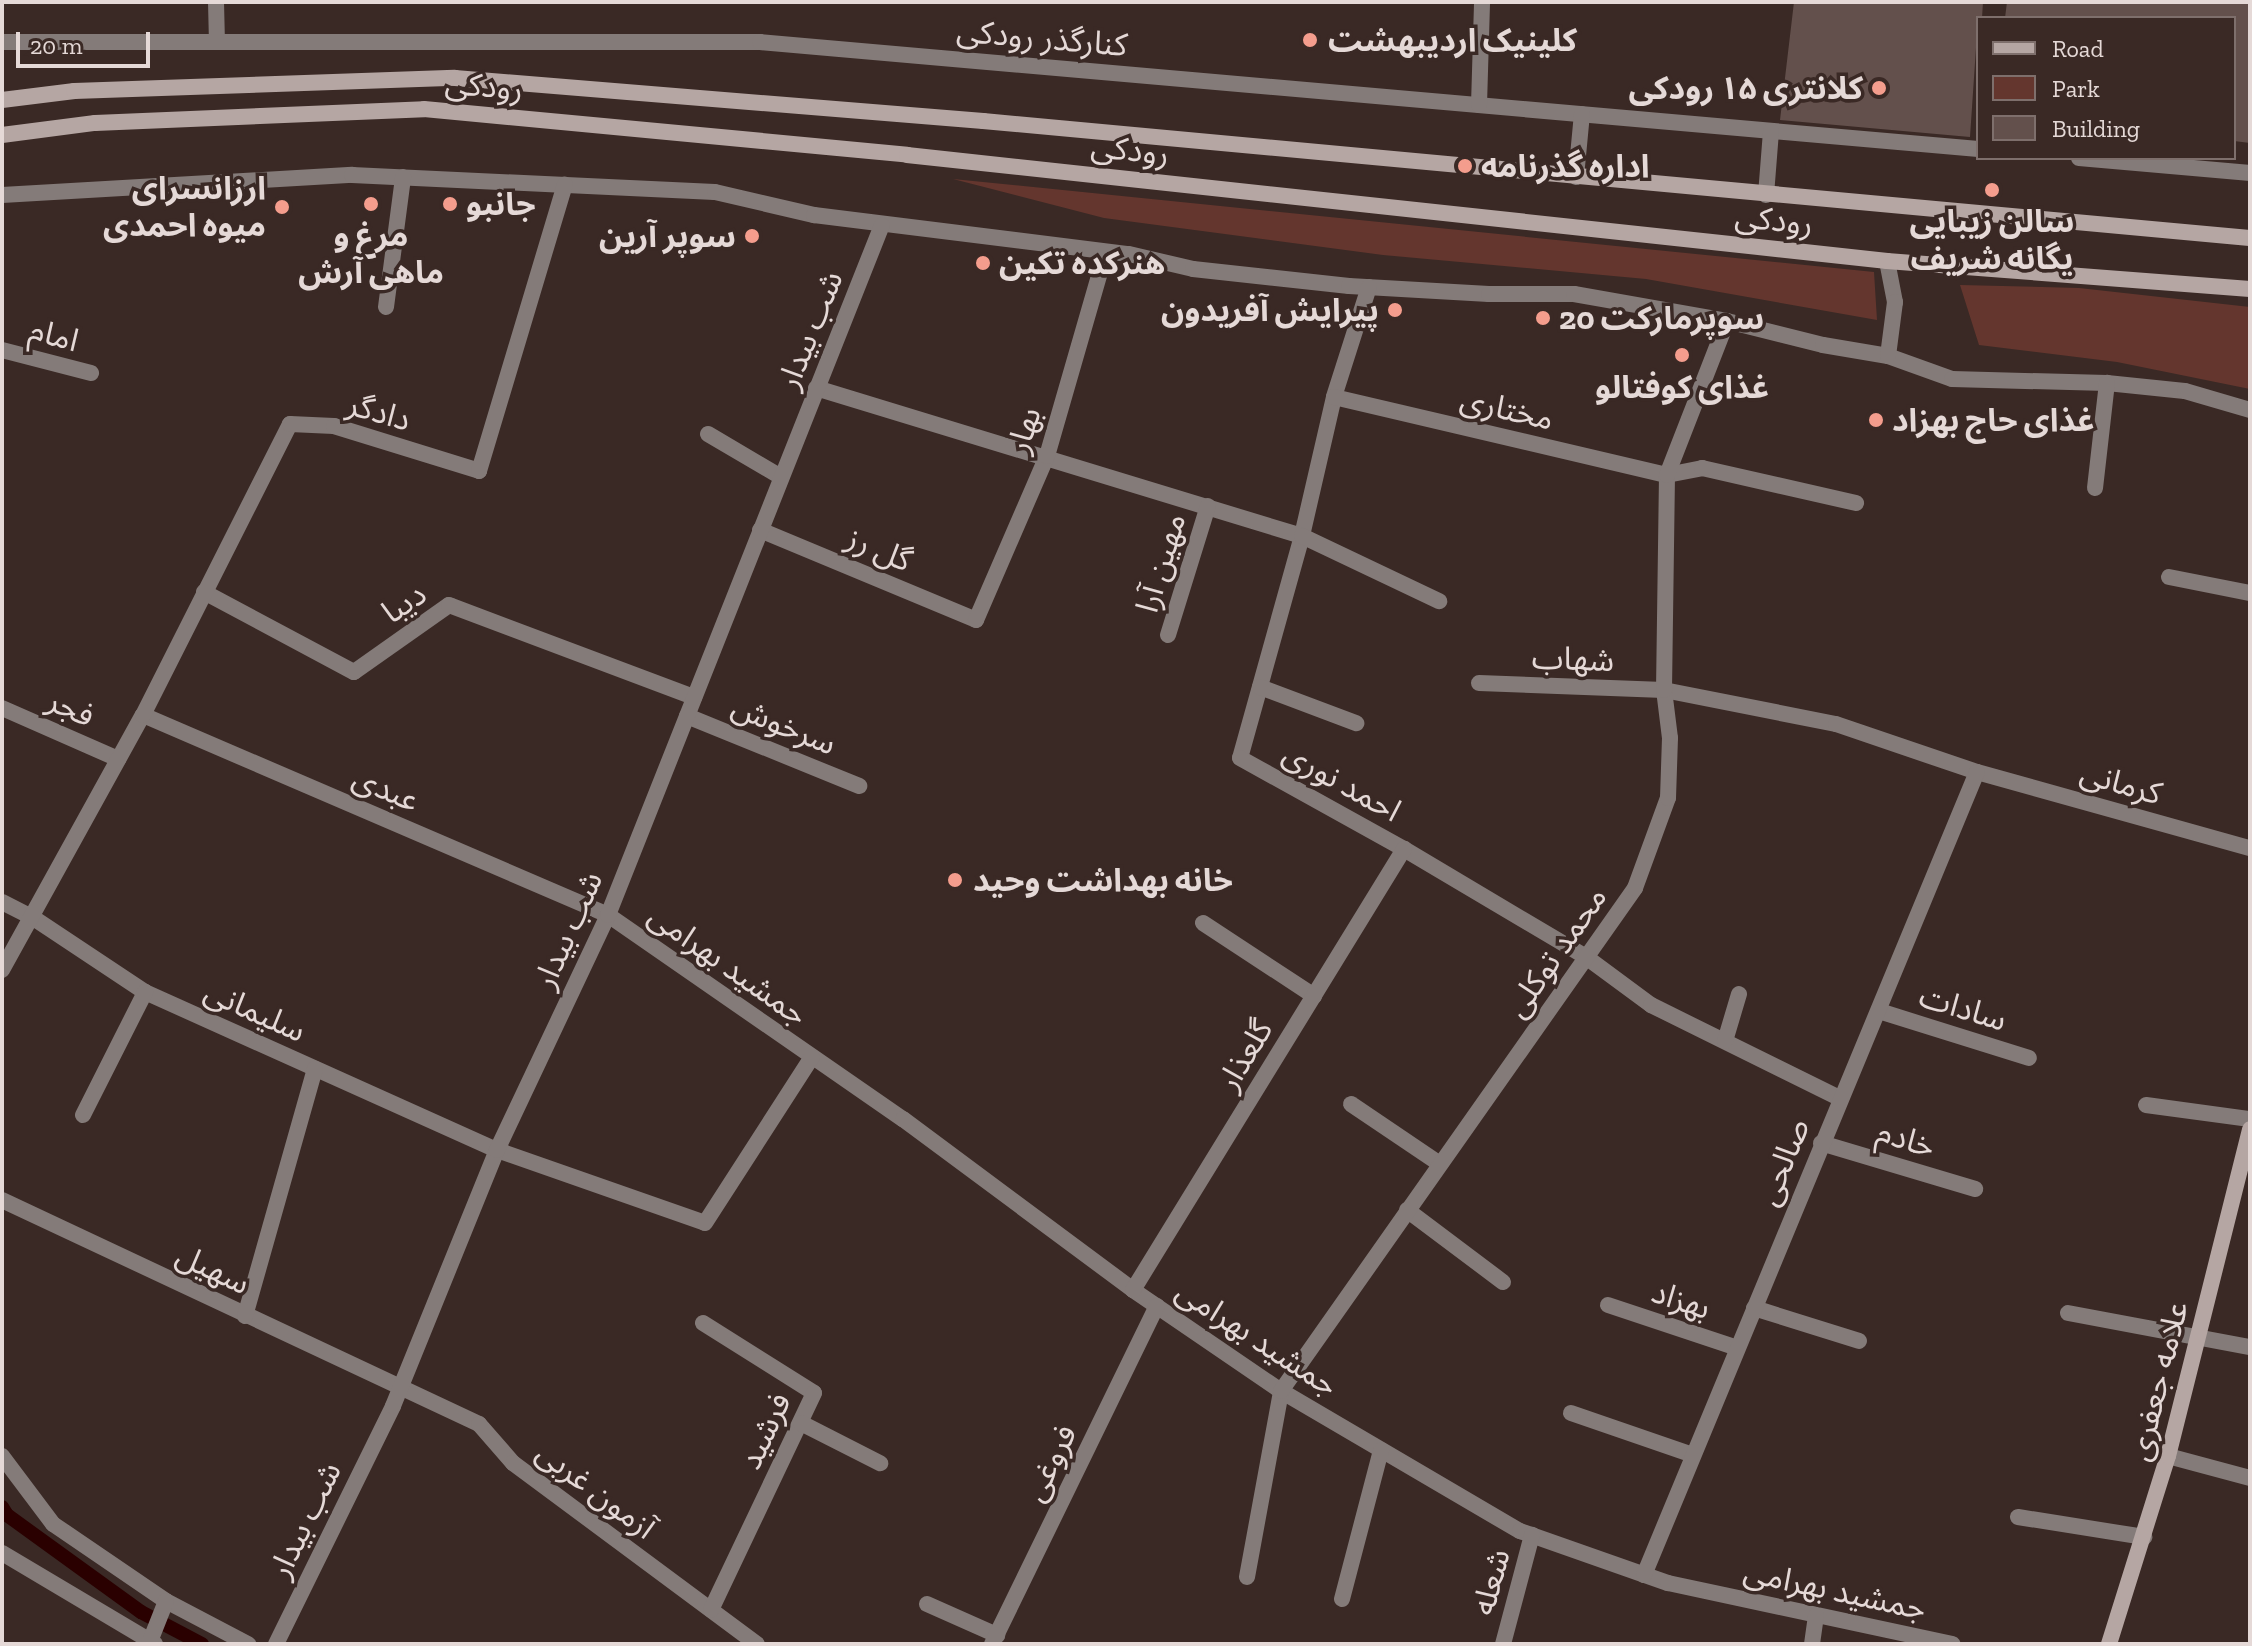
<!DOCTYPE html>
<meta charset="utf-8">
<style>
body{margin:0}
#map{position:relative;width:2252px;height:1646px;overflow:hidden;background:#3a2925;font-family:"Zilla Slab","Noto Sans Arabic",serif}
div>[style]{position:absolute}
.green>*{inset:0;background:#64362e}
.stream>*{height:14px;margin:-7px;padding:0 7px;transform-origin:7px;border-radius:7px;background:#2a0000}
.building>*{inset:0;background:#63504c}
.street>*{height:16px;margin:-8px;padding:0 8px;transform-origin:8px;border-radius:8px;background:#847b79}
.secondary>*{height:16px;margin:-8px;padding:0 8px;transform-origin:8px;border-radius:8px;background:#b5a6a3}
.dots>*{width:22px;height:22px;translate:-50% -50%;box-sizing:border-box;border:4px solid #3a2925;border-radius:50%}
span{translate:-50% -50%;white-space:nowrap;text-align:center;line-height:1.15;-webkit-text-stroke:7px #3a2925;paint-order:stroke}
.street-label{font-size:32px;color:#e5d9d7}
.poi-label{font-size:32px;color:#e5d9d7;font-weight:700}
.left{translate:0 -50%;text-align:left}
.right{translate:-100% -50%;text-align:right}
.frame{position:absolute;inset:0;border:4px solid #e5d9d7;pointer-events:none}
.legend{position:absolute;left:1976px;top:16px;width:260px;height:144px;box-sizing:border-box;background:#3a2925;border:2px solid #7e6f6c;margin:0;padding:10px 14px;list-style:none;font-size:24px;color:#e5d9d7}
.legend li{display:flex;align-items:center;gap:16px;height:40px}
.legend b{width:40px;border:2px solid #7e6f6c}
.scale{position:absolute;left:16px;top:32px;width:134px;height:36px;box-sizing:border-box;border:4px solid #e5d9d7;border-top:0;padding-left:10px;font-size:24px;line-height:28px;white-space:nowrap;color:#e5d9d7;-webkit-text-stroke:6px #3a2925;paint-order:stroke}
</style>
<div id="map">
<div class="green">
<div style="clip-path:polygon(953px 179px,1874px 272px,1877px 320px,1646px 279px,1383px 255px,1104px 218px)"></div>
<div style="clip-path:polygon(1960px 285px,2079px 288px,2250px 307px,2250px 389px,2117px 362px,1979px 345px)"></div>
</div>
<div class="stream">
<div style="left:2px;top:1507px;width:9px;rotate:58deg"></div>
<div style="left:7px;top:1515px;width:165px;rotate:35.9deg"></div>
<div style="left:141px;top:1612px;width:69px;rotate:27.7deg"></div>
</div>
<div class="building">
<div style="clip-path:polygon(1794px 2px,1983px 2px,1982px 18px,1978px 18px,1970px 137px,1780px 120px)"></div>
<div style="clip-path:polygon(2007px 2px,2250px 2px,2250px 143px,2234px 141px,2234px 18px,2005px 18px)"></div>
</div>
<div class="street">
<div style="left:216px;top:2px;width:40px;rotate:88.6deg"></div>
<div style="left:2px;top:42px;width:758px"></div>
<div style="left:760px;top:42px;width:1223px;rotate:5.02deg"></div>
<div style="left:1479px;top:105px;width:103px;rotate:-88.3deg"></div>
<div style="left:2079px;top:158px;width:172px;rotate:5deg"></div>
<div style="left:1576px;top:177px;width:63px;rotate:-84.6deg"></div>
<div style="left:2px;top:195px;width:351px;rotate:-3.3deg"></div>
<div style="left:352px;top:175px;width:363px;rotate:2.7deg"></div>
<div style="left:715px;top:192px;width:102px;rotate:13.1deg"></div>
<div style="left:814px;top:215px;width:317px;rotate:7.1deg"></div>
<div style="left:1129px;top:254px;width:66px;rotate:13.2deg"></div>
<div style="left:1193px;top:269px;width:157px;rotate:6.2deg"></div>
<div style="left:1349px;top:286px;width:140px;rotate:3.3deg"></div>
<div style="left:1489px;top:294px;width:85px"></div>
<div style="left:1574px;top:294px;width:155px;rotate:10deg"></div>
<div style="left:1727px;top:321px;width:99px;rotate:14deg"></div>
<div style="left:1823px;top:345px;width:66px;rotate:9.6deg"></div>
<div style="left:1888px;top:356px;width:68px;rotate:19.8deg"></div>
<div style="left:1952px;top:379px;width:155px;rotate:1.5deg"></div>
<div style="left:2107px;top:383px;width:78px;rotate:5.9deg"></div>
<div style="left:2185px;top:391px;width:68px;rotate:16.3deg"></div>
<div style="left:1766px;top:195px;width:64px;rotate:-85.5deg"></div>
<div style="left:1887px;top:261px;width:42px;rotate:79deg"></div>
<div style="left:1895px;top:302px;width:54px;rotate:97.4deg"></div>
<div style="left:1369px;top:287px;width:115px;rotate:107.7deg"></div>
<div style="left:1334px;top:397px;width:143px;rotate:103deg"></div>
<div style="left:1302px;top:536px;width:230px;rotate:105.6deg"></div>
<div style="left:1240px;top:758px;width:188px;rotate:29deg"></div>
<div style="left:1404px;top:849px;width:212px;rotate:30.7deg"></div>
<div style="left:1586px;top:957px;width:81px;rotate:36.4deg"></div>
<div style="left:1651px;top:1005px;width:210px;rotate:26.3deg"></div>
<div style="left:386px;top:307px;width:131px;rotate:-82.5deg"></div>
<div style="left:2px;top:350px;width:92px;rotate:14.5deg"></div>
<div style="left:816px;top:388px;width:508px;rotate:16.94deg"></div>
<div style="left:1302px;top:536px;width:152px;rotate:25.4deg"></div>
<div style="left:1334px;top:397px;width:342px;rotate:13.2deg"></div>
<div style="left:1667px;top:475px;width:36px;rotate:-11deg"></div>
<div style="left:1702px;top:468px;width:158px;rotate:12.8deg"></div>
<div style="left:708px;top:434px;width:85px;rotate:30.5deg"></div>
<div style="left:2095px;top:488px;width:106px;rotate:-83.5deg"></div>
<div style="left:760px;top:530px;width:234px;rotate:22.6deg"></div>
<div style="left:976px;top:620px;width:179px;rotate:-66.6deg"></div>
<div style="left:1047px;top:456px;width:212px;rotate:-73.9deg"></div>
<div style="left:2169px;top:577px;width:83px;rotate:11.2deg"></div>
<div style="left:204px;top:592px;width:170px;rotate:28.1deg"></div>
<div style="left:354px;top:672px;width:116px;rotate:-35.2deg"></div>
<div style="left:449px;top:605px;width:262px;rotate:20.6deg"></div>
<div style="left:1168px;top:635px;width:135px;rotate:-72.8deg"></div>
<div style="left:1479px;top:683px;width:185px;rotate:2.2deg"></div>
<div style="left:1664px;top:690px;width:175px;rotate:11.2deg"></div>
<div style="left:1836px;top:724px;width:149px;rotate:18.8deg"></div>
<div style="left:1977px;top:772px;width:283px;rotate:15.6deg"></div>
<div style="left:1260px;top:687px;width:103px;rotate:20.6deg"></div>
<div style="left:2px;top:708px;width:127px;rotate:23.7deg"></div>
<div style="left:143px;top:715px;width:506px;rotate:23.27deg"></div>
<div style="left:608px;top:915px;width:359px;rotate:34.7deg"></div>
<div style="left:903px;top:1119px;width:287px;rotate:36.6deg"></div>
<div style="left:1133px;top:1290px;width:179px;rotate:34.3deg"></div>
<div style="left:1281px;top:1391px;width:277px;rotate:30.4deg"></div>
<div style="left:1520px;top:1531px;width:157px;rotate:19.4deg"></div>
<div style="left:1668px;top:1583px;width:291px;rotate:12.1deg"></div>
<div style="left:687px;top:716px;width:186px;rotate:22.1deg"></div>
<div style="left:2px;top:902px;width:34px;rotate:27deg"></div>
<div style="left:32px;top:917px;width:136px;rotate:33.6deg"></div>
<div style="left:145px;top:992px;width:386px;rotate:24.2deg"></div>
<div style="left:497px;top:1150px;width:220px;rotate:19.3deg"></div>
<div style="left:705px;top:1223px;width:197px;rotate:-57.2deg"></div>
<div style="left:1203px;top:923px;width:133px;rotate:33.3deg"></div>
<div style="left:2px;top:970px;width:291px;rotate:-61.1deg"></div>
<div style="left:143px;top:715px;width:326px;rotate:-63.2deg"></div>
<div style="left:290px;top:424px;width:44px;rotate:2.6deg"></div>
<div style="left:334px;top:426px;width:152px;rotate:17.2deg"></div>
<div style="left:479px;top:471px;width:299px;rotate:-73.3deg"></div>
<div style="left:1879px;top:1011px;width:157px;rotate:17.4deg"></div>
<div style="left:1725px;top:1041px;width:49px;rotate:-73.4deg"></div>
<div style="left:1351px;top:1104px;width:107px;rotate:34deg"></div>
<div style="left:2146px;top:1105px;width:105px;rotate:7.7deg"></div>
<div style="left:83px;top:1115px;width:138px;rotate:-63.2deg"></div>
<div style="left:1821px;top:1143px;width:161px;rotate:16.6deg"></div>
<div style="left:2px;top:1200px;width:527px;rotate:25.15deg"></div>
<div style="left:479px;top:1424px;width:52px;rotate:48.9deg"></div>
<div style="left:513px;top:1463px;width:304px;rotate:36.6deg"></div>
<div style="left:1407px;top:1210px;width:120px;rotate:36.9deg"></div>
<div style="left:1133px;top:1290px;width:518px;rotate:-58.43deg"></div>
<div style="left:1608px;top:1305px;width:136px;rotate:18.4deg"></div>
<div style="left:1754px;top:1308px;width:110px;rotate:17.4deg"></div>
<div style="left:2068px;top:1313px;width:185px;rotate:10.6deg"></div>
<div style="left:245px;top:1316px;width:257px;rotate:-74.2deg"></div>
<div style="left:703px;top:1323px;width:131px;rotate:32.2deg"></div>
<div style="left:814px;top:1393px;width:240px;rotate:115.4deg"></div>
<div style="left:1571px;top:1413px;width:129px;rotate:19deg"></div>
<div style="left:801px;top:1423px;width:89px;rotate:26.9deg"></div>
<div style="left:2px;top:1456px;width:85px;rotate:53.1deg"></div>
<div style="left:53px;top:1524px;width:137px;rotate:34.3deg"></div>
<div style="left:166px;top:1601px;width:93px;rotate:27.7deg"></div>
<div style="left:2168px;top:1456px;width:85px;rotate:15deg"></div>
<div style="left:2018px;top:1517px;width:128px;rotate:9deg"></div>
<div style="left:2px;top:1553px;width:178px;rotate:30.7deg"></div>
<div style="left:1644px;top:1575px;width:869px;rotate:-67.48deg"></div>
<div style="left:1247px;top:1577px;width:189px;rotate:-79.6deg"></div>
<div style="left:1281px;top:1391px;width:615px;rotate:-54.86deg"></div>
<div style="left:1635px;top:888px;width:96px;rotate:-69.9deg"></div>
<div style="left:1668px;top:798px;width:60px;rotate:-88.1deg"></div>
<div style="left:1670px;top:738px;width:48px;rotate:-97.1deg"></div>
<div style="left:1664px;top:690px;width:215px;rotate:-89.2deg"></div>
<div style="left:1667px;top:475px;width:165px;rotate:-68.7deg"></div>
<div style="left:1342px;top:1599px;width:154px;rotate:-75.3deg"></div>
<div style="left:927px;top:1604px;width:77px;rotate:23.9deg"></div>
<div style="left:149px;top:1644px;width:46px;rotate:-68.4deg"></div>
<div style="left:276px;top:1644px;width:265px;rotate:-63.8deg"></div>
<div style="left:393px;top:1406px;width:276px;rotate:-67.9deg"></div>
<div style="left:497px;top:1150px;width:260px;rotate:-64.7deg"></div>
<div style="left:608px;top:915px;width:742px;rotate:-68.34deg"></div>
<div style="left:992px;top:1644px;width:376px;rotate:-64deg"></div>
<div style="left:1503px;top:1644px;width:113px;rotate:-75.1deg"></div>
<div style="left:1812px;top:1644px;width:29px;rotate:-82deg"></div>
</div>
<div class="secondary">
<div style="left:2px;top:100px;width:73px;rotate:-7.1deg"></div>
<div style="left:74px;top:91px;width:381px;rotate:-2deg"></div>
<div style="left:455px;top:78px;width:530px;rotate:4.66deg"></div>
<div style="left:983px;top:121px;width:1272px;rotate:5.28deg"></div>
<div style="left:2px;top:135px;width:94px;rotate:-7.4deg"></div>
<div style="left:95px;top:123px;width:329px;rotate:-2.4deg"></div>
<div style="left:424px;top:109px;width:485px;rotate:5.4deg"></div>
<div style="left:907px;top:155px;width:986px;rotate:6.17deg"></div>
<div style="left:1887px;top:261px;width:364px;rotate:4.4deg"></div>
<div style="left:2109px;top:1644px;width:197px;rotate:-72.6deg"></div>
<div style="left:2168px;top:1456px;width:337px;rotate:-75.9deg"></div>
</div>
<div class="dots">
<div style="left:1310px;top:40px;background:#f49d8d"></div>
<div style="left:1879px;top:88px;background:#f49d8d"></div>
<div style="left:1465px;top:166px;background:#f49d8d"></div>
<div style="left:1992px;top:190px;background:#f49d8d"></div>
<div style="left:371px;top:204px;background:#f49d8d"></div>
<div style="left:450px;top:204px;background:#f49d8d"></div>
<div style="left:282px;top:207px;background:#f49d8d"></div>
<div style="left:752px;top:236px;background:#f49d8d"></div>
<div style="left:983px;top:263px;background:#f49d8d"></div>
<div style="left:1395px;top:310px;background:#f49d8d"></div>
<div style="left:1543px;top:318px;background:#f49d8d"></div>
<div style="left:1682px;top:355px;background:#f49d8d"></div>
<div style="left:1876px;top:420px;background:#f49d8d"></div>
<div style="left:955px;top:880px;background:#f49d8d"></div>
</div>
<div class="street-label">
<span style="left:1042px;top:38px;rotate:5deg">کنارگذر رودکی</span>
<span style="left:484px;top:86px;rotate:5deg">رودکی</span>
<span style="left:1130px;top:150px;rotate:6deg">رودکی</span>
<span style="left:1774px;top:220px;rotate:6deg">رودکی</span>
<span style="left:810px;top:330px;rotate:-68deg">شب بیدار</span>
<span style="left:54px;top:335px;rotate:15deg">امام</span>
<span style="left:1507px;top:409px;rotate:13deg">مختاری</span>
<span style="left:379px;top:412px;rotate:16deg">دادگر</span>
<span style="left:1024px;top:430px;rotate:-72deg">بهار</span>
<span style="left:879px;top:549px;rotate:23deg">گل رز</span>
<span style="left:1161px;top:563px;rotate:-73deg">مهین آرا</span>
<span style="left:404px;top:603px;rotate:-34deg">دیبا</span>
<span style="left:1573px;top:659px;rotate:2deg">شهاب</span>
<span style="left:71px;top:708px;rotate:24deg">فجر</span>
<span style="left:784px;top:725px;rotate:22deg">سرخوش</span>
<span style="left:1342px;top:782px;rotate:29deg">احمد نوری</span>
<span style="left:2121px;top:783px;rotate:16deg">کرمانی</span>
<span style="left:386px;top:789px;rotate:23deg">عبدی</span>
<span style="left:568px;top:930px;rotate:-66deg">شب بیدار</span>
<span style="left:1556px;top:952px;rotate:-55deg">محمد توکلی</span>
<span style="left:728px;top:965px;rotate:35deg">جمشید بهرامی</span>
<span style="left:1963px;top:1008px;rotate:17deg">سادات</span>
<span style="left:255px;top:1011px;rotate:24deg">سلیمانی</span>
<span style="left:1245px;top:1055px;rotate:-59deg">گلعذار</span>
<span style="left:1906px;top:1139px;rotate:17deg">خادم</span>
<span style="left:1783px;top:1162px;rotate:-68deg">صالحی</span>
<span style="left:213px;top:1269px;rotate:25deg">سهیل</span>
<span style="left:1681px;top:1300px;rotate:18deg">بهزاد</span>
<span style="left:1257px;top:1338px;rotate:33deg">جمشید بهرامی</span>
<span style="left:2158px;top:1381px;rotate:-76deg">علامه جعفری</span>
<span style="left:765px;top:1431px;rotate:-65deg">فرشید</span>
<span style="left:1050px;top:1463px;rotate:-64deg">فروغی</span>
<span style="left:596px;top:1490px;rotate:37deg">آزمون غربی</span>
<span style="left:305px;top:1520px;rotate:-64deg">شب بیدار</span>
<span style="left:1491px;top:1582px;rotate:-75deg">شعله</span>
<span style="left:1835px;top:1590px;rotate:12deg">جمشید بهرامی</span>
</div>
<div class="poi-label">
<span class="left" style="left:1328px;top:40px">کلینیک اردیبهشت</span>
<span class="right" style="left:1863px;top:88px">کلانتری ۱۵ رودکی</span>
<span class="left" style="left:1481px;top:166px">اداره گذرنامه</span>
<span class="right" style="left:266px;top:207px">ارزانسرای<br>میوه احمدی</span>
<span class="left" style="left:466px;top:204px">جانبو</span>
<span style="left:1992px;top:240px">سالن زیبایی<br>یگانه شریف</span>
<span style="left:371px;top:254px">مرغ و<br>ماهی آرش</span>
<span class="right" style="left:736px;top:236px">سوپر آرین</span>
<span class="left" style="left:999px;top:263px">هنرکده تکین</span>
<span class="right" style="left:1379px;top:310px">پیرایش آفریدون</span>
<span class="left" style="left:1559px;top:318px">سوپرمارکت 20</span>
<span style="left:1682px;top:387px">غذای کوفتالو</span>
<span class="left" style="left:1892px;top:420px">غذای حاج بهزاد</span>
<span class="left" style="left:973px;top:880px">خانه بهداشت وحید</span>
</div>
<div class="frame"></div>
<ul class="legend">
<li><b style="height:10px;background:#b5a6a3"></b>Road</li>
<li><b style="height:22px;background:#64362e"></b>Park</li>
<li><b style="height:22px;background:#63504c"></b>Building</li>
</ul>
<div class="scale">20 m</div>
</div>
